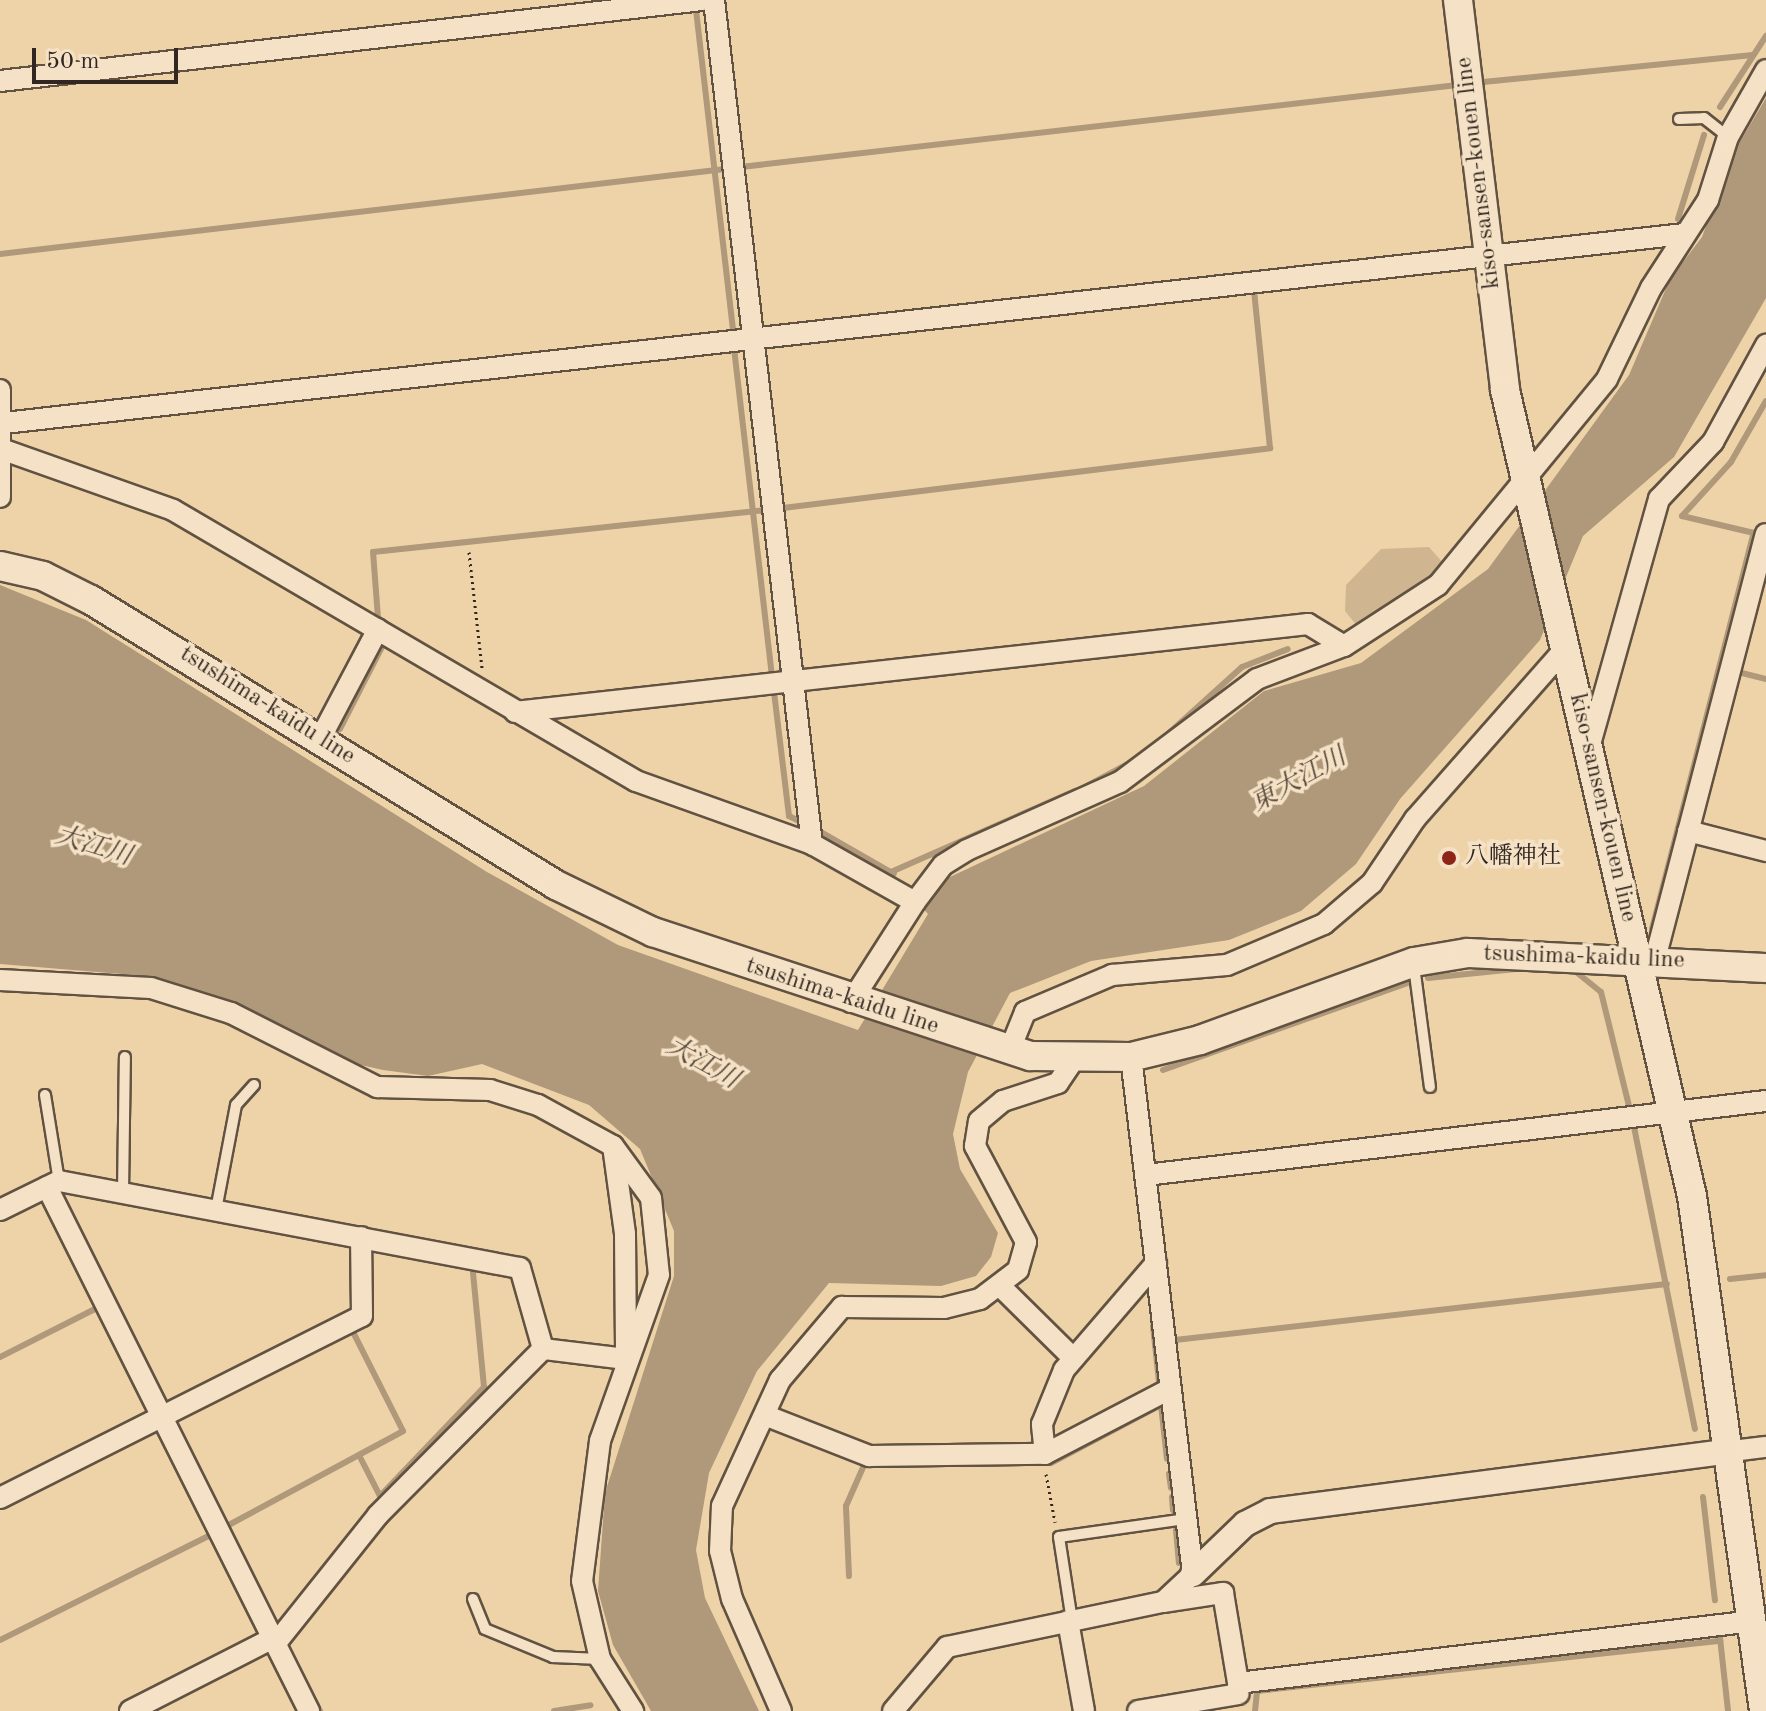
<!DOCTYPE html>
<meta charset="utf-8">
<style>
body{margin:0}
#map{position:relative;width:1766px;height:1711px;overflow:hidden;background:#efd3a8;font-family:"Old Standard TT","Noto Serif JP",serif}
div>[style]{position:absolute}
.green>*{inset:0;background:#cfb691}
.water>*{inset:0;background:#af997a}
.stream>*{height:6px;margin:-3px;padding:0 3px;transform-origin:3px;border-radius:3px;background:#af997a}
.path>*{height:3px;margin-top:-1.5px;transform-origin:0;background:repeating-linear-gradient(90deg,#322720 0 2px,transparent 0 6px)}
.roads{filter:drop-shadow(2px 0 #615242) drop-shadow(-2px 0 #615242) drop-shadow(0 2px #615242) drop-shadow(0 -2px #615242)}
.service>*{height:10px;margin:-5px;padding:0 5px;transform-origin:5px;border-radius:5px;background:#f5e2c6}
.minor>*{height:20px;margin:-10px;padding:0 10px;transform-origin:10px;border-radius:10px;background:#f5e2c6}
.tertiary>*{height:24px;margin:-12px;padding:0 12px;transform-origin:12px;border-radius:12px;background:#f5e2c6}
.secondary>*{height:28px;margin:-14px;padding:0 14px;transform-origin:14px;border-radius:14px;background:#f5e2c6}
.dots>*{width:22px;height:22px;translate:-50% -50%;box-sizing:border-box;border:4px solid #f5e2c6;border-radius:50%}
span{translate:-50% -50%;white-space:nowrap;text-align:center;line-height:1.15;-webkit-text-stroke:7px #f5e2c6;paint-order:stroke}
.street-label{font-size:24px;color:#322720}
.poi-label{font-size:24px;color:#322720}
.left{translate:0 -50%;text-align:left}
.water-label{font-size:26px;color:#58493b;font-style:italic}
.scale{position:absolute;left:32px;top:48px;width:146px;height:36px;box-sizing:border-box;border:4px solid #322720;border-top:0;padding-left:10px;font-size:24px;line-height:28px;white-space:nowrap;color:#322720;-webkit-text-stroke:6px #f5e2c6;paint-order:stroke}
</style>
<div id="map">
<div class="green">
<div style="clip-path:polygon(1429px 547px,1444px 564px,1361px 631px,1345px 611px,1346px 585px,1381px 549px)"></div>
</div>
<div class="water">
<div style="clip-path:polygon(1766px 98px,1766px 298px,1674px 457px,1583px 536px,1540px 640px,1400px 799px,1356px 864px,1301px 911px,1229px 940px,1091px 961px,1010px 993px,968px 1072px,953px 1134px,960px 1169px,998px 1233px,991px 1257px,976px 1276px,941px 1286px,829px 1283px,757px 1371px,709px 1473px,696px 1550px,705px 1598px,759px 1711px,651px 1711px,613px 1645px,598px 1591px,605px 1493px,674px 1276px,674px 1231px,640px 1149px,589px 1105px,482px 1064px,428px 1076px,383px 1070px,339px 1060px,218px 997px,146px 976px,0 964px,0 585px,86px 620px,487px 872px,618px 945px,858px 1030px,928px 914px,919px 904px,935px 884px,1144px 786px,1264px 691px,1361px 663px,1488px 569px,1629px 375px,1670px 279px,1702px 237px,1732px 155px)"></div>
</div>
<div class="stream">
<div style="left:696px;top:10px;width:324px;rotate:83.4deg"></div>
<div style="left:1483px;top:82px;width:271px;rotate:-5.7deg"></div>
<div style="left:1720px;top:107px;width:85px;rotate:-57.1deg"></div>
<div style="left:741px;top:167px;width:721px;rotate:-6.53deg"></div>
<div style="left:1678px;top:219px;width:88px;rotate:-72.8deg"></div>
<div style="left:0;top:254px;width:730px;rotate:-6.69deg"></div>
<div style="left:734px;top:348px;width:329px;rotate:83.4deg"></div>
<div style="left:783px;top:508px;width:491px;rotate:-7deg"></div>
<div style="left:1270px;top:448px;width:159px;rotate:-95.8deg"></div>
<div style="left:385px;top:623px;width:9px;rotate:-144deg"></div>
<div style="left:378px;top:618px;width:66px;rotate:-94.3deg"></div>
<div style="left:373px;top:552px;width:394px;rotate:-6.1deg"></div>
<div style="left:1738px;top:672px;width:29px;rotate:14deg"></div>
<div style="left:774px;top:692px;width:125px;rotate:83.1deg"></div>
<div style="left:789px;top:816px;width:13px;rotate:27deg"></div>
<div style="left:340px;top:729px;width:92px;rotate:-62.9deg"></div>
<div style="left:1169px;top:733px;width:98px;rotate:-42.1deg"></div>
<div style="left:1242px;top:667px;width:49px;rotate:-21.4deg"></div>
<div style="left:1085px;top:787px;width:57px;rotate:-28.4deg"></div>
<div style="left:821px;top:832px;width:84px;rotate:29.9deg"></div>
<div style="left:891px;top:872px;width:201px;rotate:-23.8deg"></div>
<div style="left:1652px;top:929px;width:409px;rotate:-75.6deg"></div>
<div style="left:1754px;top:533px;width:74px;rotate:-166.7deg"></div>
<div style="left:1682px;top:516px;width:73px;rotate:-47.8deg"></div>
<div style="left:1731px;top:462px;width:70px;rotate:-60.2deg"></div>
<div style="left:1575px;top:971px;width:33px;rotate:39deg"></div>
<div style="left:1601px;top:992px;width:122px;rotate:76.2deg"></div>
<div style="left:1428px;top:978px;width:88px;rotate:-5.8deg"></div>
<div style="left:1163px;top:1070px;width:259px;rotate:-19.6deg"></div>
<div style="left:1634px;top:1127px;width:308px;rotate:78.6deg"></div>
<div style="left:1730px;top:1279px;width:36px;rotate:-6deg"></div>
<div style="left:1153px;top:1326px;width:56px;rotate:83.9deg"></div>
<div style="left:1175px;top:1340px;width:495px;rotate:-6.5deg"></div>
<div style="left:0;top:1357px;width:113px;rotate:-26.8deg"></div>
<div style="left:361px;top:1459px;width:42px;rotate:62.8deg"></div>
<div style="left:380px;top:1496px;width:151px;rotate:-46.3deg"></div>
<div style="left:484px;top:1387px;width:115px;rotate:-95.5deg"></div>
<div style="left:1051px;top:1463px;width:124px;rotate:-27.8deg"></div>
<div style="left:1161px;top:1405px;width:54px;rotate:83.7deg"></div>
<div style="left:1169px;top:1474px;width:14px;rotate:82deg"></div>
<div style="left:1172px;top:1497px;width:13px;rotate:86deg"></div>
<div style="left:1703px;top:1497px;width:104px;rotate:83.4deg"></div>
<div style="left:225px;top:1527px;width:202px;rotate:-28.3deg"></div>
<div style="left:403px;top:1431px;width:111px;rotate:-116.8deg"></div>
<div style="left:1176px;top:1530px;width:33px;rotate:85deg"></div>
<div style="left:849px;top:1576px;width:70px;rotate:-92.5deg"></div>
<div style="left:846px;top:1506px;width:47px;rotate:-66.2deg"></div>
<div style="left:1720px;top:1638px;width:73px;rotate:83.7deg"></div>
<div style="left:0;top:1640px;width:238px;rotate:-26.5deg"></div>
<div style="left:314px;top:1700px;width:13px;rotate:61deg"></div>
<div style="left:554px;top:1711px;width:37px;rotate:-9deg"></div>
<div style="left:1255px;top:1711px;width:20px;rotate:-84deg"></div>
<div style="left:1257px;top:1691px;width:466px;rotate:-6.2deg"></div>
</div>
<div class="path">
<div style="left:469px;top:552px;width:117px;rotate:83.6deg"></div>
<div style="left:1046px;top:1474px;width:49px;rotate:79.4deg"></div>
</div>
<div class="roads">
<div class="service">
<div style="left:1679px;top:119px;width:25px;rotate:-2deg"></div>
<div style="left:1704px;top:118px;width:31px;rotate:38deg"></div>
<div style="left:1414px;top:966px;width:122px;rotate:82.5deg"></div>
<div style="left:45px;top:1095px;width:87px;rotate:80.8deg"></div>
<div style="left:123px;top:1193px;width:136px;rotate:-89.2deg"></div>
<div style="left:216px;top:1210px;width:107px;rotate:-79.2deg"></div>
<div style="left:236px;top:1105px;width:27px;rotate:-48deg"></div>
<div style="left:473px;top:1599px;width:32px;rotate:68deg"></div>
<div style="left:485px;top:1629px;width:74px;rotate:22.4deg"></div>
<div style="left:553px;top:1657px;width:47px;rotate:2.4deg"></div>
<div style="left:1072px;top:1621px;width:85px;rotate:-98.8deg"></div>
<div style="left:1059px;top:1537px;width:127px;rotate:-8.1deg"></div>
</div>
<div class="minor">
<div style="left:714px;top:0;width:850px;rotate:83.38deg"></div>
<div style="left:0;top:81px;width:707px;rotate:-6.58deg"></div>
<div style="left:0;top:390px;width:107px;rotate:90deg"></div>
<div style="left:4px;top:423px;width:1692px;rotate:-6.42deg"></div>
<div style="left:4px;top:450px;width:179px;rotate:19.5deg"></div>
<div style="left:173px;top:510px;width:536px;rotate:30.34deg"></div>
<div style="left:636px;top:781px;width:187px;rotate:19.7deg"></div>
<div style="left:812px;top:844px;width:118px;rotate:29.4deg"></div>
<div style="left:915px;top:902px;width:46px;rotate:-52.9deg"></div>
<div style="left:943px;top:865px;width:28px;rotate:-32deg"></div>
<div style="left:967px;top:850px;width:167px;rotate:-24deg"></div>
<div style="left:1120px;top:782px;width:171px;rotate:-36.9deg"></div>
<div style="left:1257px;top:679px;width:93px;rotate:-20.8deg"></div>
<div style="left:1344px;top:646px;width:112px;rotate:-33deg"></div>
<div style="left:1438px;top:585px;width:266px;rotate:-50.6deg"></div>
<div style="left:1607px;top:379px;width:101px;rotate:-64.2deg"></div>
<div style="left:1651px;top:288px;width:105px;rotate:-57.1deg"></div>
<div style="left:1708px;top:200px;width:66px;rotate:-72.4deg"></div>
<div style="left:1728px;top:137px;width:77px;rotate:-60.4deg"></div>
<div style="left:515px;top:712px;width:798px;rotate:-6.33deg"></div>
<div style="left:1308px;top:624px;width:42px;rotate:31.4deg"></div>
<div style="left:320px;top:739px;width:124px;rotate:-62.2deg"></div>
<div style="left:1589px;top:748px;width:259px;rotate:-74.3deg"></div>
<div style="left:1659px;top:499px;width:79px;rotate:-46.5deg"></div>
<div style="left:1713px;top:442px;width:111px;rotate:-61.3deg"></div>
<div style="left:1688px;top:831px;width:81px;rotate:14.4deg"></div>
<div style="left:1655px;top:959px;width:439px;rotate:-75.4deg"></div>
<div style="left:0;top:980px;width:151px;rotate:3deg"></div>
<div style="left:151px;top:988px;width:84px;rotate:17.4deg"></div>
<div style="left:231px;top:1013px;width:164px;rotate:26.9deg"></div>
<div style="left:377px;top:1087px;width:113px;rotate:1.5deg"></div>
<div style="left:490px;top:1090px;width:50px;rotate:17.4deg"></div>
<div style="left:538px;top:1105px;width:85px;rotate:28.7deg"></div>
<div style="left:613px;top:1146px;width:89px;rotate:82.2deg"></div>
<div style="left:625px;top:1234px;width:125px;rotate:89.5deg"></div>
<div style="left:626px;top:1359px;width:84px;rotate:-173.1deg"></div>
<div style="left:851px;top:1002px;width:119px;rotate:-57.4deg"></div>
<div style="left:1015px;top:1037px;width:27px;rotate:-68deg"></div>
<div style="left:1025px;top:1012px;width:95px;rotate:-23deg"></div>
<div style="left:1112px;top:975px;width:115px;rotate:-5deg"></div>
<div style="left:1227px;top:965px;width:105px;rotate:-22.9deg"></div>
<div style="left:1324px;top:924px;width:63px;rotate:-40.5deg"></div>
<div style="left:1372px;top:883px;width:77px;rotate:-56.1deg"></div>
<div style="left:1415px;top:819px;width:225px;rotate:-48.6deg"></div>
<div style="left:613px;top:1146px;width:64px;rotate:53.8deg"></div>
<div style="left:651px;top:1198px;width:77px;rotate:84.1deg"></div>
<div style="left:659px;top:1275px;width:176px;rotate:109.6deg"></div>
<div style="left:600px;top:1441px;width:141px;rotate:97.3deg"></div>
<div style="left:582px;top:1581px;width:80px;rotate:77deg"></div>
<div style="left:600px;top:1659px;width:62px;rotate:57.6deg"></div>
<div style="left:1146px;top:1175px;width:624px;rotate:-6.81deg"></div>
<div style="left:47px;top:1187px;width:586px;rotate:63.43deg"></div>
<div style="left:0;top:1210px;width:66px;rotate:-26.2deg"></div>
<div style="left:59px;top:1181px;width:469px;rotate:10.7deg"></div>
<div style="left:520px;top:1268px;width:84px;rotate:74.1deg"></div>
<div style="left:1000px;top:1286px;width:103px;rotate:44.6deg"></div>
<div style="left:767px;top:1416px;width:110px;rotate:21.4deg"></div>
<div style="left:869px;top:1456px;width:176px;rotate:-0.7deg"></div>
<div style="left:1045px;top:1454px;width:141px;rotate:-27.5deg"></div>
<div style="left:1732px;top:1451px;width:34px;rotate:-7deg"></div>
<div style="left:1045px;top:1454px;width:30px;rotate:-96deg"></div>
<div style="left:1042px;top:1424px;width:58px;rotate:-67.8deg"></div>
<div style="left:1064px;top:1370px;width:141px;rotate:-49.3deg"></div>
<div style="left:0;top:1498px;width:405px;rotate:-26.7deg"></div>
<div style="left:362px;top:1316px;width:79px;rotate:-90.7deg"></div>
<div style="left:1163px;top:1602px;width:61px;rotate:-8.5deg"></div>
<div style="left:1223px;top:1593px;width:91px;rotate:80.5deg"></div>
<div style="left:1238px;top:1683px;width:519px;rotate:-6.86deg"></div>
<div style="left:1068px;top:1621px;width:91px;rotate:79.9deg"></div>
<div style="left:276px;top:1643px;width:164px;rotate:-51.4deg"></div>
<div style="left:378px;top:1515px;width:234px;rotate:-45.2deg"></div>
<div style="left:130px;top:1711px;width:161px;rotate:-27deg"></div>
<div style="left:781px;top:1711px;width:122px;rotate:-113.6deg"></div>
<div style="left:732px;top:1599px;width:49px;rotate:-104deg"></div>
<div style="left:720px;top:1551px;width:45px;rotate:-87.5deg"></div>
<div style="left:722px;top:1506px;width:139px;rotate:-65.3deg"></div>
<div style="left:780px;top:1380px;width:96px;rotate:-49.7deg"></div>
<div style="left:842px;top:1307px;width:102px;rotate:0.6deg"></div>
<div style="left:944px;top:1308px;width:37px;rotate:-14deg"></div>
<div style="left:980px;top:1299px;width:48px;rotate:-37.3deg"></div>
<div style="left:1018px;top:1270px;width:29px;rotate:-74deg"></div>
<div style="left:1026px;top:1242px;width:109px;rotate:-118deg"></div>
<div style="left:975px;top:1146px;width:25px;rotate:-81deg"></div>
<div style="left:979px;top:1121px;width:31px;rotate:-40deg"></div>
<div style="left:1003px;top:1101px;width:58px;rotate:-18.1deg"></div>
<div style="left:1058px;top:1083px;width:27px;rotate:-56deg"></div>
<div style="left:893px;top:1711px;width:84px;rotate:-49.8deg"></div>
<div style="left:947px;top:1647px;width:221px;rotate:-11.8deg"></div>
<div style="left:1163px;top:1602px;width:41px;rotate:-43deg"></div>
<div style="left:1193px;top:1574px;width:521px;rotate:-96.84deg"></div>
<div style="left:1138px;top:1711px;width:102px;rotate:-9.6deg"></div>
</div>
<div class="tertiary">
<div style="left:1193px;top:1574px;width:72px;rotate:-43.9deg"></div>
<div style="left:1245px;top:1524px;width:28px;rotate:-27deg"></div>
<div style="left:1270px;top:1511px;width:466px;rotate:-7.4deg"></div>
</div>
<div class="secondary">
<div style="left:1458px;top:0;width:393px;rotate:83.1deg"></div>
<div style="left:1505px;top:390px;width:827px;rotate:76.94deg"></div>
<div style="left:1692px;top:1196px;width:520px;rotate:82.04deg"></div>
<div style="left:0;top:566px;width:44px;rotate:13.1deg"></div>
<div style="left:43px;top:576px;width:54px;rotate:26.6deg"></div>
<div style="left:91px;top:600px;width:545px;rotate:31.5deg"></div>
<div style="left:556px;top:885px;width:108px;rotate:25.9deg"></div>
<div style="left:653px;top:932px;width:397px;rotate:18.2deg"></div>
<div style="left:1030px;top:1056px;width:101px;rotate:0.6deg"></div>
<div style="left:1131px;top:1057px;width:71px;rotate:-13.8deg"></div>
<div style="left:1200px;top:1040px;width:228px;rotate:-20deg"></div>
<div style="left:1414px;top:962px;width:55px;rotate:-9.5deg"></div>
<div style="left:1468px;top:953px;width:298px;rotate:2.9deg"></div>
</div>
</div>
<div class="dots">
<div style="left:1449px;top:858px;background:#8f2418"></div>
</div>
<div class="street-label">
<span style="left:1479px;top:173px;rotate:-97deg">kiso-sansen-kouen line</span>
<span style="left:267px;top:706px;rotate:32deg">tsushima-kaidu line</span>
<span style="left:1602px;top:808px;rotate:77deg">kiso-sansen-kouen line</span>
<span style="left:1584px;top:958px;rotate:2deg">tsushima-kaidu line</span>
<span style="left:842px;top:997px;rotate:18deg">tsushima-kaidu line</span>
</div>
<div class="poi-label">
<span class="left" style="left:1465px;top:858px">八幡神社</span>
</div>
<div class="water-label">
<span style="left:1299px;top:781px;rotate:-29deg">東大江川</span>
<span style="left:93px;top:847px;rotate:17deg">大江川</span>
<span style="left:702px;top:1064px;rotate:29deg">大江川</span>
</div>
<div class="scale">50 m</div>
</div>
